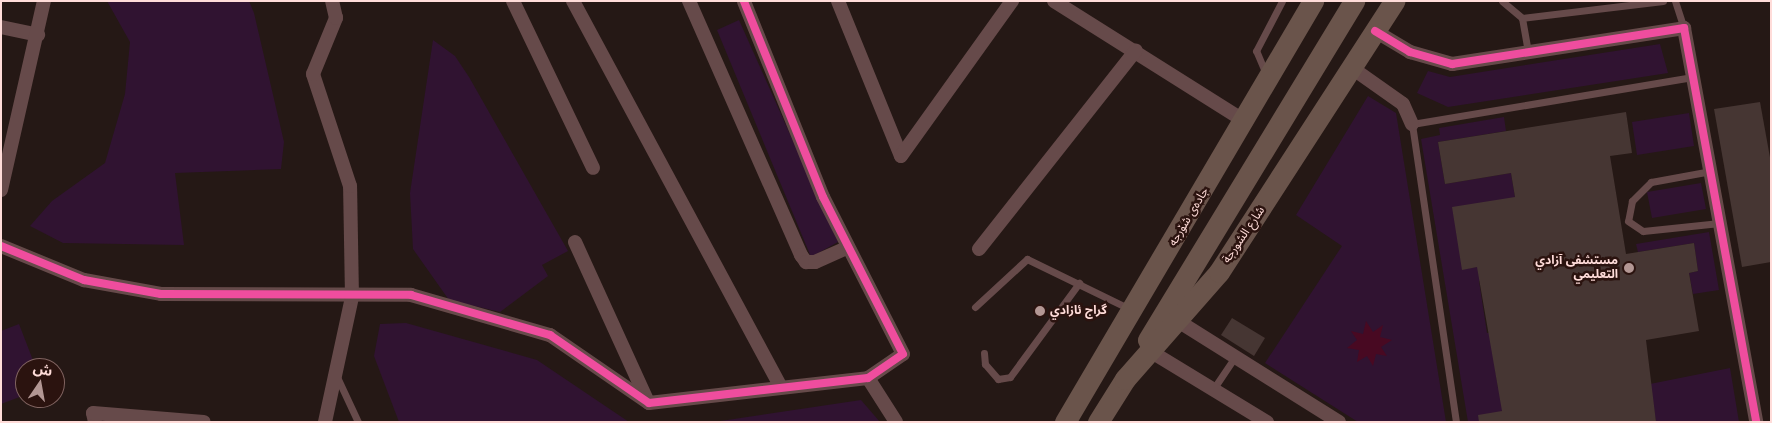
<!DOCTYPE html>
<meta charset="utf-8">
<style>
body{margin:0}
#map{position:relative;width:1772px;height:423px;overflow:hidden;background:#251815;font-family:Arial,"Noto Sans Arabic",sans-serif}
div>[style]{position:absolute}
.green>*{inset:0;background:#301331}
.water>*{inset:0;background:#480922}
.building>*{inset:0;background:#463633}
.lane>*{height:7px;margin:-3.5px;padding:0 3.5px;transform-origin:3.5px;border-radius:3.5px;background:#664a4a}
.street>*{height:14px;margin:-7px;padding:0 7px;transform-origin:7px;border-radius:7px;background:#664a4a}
.primary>*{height:21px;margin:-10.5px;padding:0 10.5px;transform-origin:10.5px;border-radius:10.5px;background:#6a544b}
.cycleway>*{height:8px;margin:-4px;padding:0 4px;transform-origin:4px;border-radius:4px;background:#ef4d9e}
.dots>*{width:14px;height:14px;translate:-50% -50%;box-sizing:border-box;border:2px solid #2b130f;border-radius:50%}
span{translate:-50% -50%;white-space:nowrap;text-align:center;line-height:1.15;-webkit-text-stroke:5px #2b130f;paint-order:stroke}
.street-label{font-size:12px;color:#ffdcd9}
.poi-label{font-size:12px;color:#ffdcd9;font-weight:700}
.right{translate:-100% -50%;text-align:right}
.left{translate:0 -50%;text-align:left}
.frame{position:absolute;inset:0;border:2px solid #ffdcd9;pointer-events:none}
.north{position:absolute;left:15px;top:358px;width:50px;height:50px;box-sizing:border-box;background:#2b130f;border:1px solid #806360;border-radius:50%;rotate:12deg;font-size:14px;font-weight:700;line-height:20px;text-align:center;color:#ffdcd9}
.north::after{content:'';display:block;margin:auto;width:18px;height:22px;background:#b39794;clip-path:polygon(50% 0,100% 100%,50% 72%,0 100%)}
</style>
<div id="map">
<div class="green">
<div style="clip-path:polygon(107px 1px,249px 1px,254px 13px,284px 142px,281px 169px,175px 173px,184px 245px,63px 243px,30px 226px,52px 201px,105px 163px,125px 94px,130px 42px)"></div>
<div style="clip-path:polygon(739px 20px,838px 242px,811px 257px,717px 30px)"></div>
<div style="clip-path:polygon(433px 40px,455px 56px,469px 77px,568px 251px,542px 265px,548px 276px,500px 312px,449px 300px,413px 249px,410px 193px)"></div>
<div style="clip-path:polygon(1660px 44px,1668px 73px,1448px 107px,1417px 93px,1428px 71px,1450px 77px)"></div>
<div style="clip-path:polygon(1368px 96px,1396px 113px,1446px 422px,1358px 422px,1265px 363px,1342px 246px,1296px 215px)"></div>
<div style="clip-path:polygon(1689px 113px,1694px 146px,1637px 155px,1632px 122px)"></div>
<div style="clip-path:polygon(1504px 117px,1506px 131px,1438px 142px,1445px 184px,1511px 173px,1515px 197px,1463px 269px,1515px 261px,1529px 273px,1479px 281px,1487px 333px,1543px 324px,1493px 353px,1498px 388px,1557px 402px,1501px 411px,1503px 422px,1468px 422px,1421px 139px,1440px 135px,1439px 128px)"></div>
<div style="clip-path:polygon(1701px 183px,1706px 209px,1652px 218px,1647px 192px)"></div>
<div style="clip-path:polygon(1709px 232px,1719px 290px,1693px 294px,1689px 273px,1698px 271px,1694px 243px,1638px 252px,1636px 244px)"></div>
<div style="clip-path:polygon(406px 323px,537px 360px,629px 422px,399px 422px,374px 356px,380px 324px)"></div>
<div style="clip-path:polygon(19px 324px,36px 368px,25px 368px,25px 395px,1px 404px,1px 331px)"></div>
<div style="clip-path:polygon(1730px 368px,1739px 422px,1656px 422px,1650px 384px)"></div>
<div style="clip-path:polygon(861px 400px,880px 422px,714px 422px)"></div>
</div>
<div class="water">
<div style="clip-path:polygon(1366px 321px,1373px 332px,1383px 325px,1380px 337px,1392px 340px,1381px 347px,1387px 356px,1376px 354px,1373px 366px,1367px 356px,1357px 362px,1359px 350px,1347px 348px,1357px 340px,1351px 331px,1363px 334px)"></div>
</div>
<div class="building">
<div style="clip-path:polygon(1760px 102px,1771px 163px,1771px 262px,1742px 267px,1714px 109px)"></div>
<div style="clip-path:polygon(1626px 112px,1632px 153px,1610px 156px,1626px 254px,1694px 243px,1698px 271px,1689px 273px,1699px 331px,1646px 340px,1656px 422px,1479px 422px,1478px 415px,1502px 411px,1477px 267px,1462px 270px,1452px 207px,1515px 197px,1511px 173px,1445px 184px,1438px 142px)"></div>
<div style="clip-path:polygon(1232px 318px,1265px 338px,1254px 356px,1221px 335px)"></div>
</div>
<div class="lane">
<div style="left:1502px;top:1px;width:26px;rotate:40deg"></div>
<div style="left:1522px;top:18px;width:35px;rotate:80deg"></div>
<div style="left:1675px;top:1px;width:28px;rotate:72deg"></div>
<div style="left:1522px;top:18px;width:142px;rotate:-6.9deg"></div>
<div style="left:1266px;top:74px;width:25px;rotate:-113deg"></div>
<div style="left:1256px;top:51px;width:56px;rotate:-62.5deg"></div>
<div style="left:1711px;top:171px;width:61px;rotate:169.6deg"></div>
<div style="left:1651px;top:182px;width:27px;rotate:135deg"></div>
<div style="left:1632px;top:201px;width:20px;rotate:101deg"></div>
<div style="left:1628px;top:221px;width:18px;rotate:34deg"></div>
<div style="left:1643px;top:231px;width:77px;rotate:-5.9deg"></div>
<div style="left:975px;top:307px;width:71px;rotate:-42.7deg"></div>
<div style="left:1027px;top:259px;width:114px;rotate:25.9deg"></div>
<div style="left:984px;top:353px;width:11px;rotate:85deg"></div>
<div style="left:985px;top:364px;width:20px;rotate:49deg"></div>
<div style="left:998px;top:379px;width:12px;rotate:-9deg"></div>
<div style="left:1010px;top:377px;width:117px;rotate:-53.7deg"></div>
<div style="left:337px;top:377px;width:50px;rotate:65deg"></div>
<div style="left:1214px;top:388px;width:36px;rotate:-56deg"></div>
<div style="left:1456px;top:422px;width:301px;rotate:-98.4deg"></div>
<div style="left:1412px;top:124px;width:286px;rotate:-9.5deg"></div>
</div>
<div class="street">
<div style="left:513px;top:1px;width:185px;rotate:64.4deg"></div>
<div style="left:573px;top:1px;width:437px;rotate:61.7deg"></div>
<div style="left:689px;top:1px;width:278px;rotate:66.2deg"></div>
<div style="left:801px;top:255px;width:9px;rotate:54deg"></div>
<div style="left:806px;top:262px;width:9px"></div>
<div style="left:815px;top:262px;width:36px;rotate:-24deg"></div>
<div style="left:838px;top:1px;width:167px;rotate:67.9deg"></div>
<div style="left:1054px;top:1px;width:227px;rotate:32.2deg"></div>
<div style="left:1px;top:27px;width:38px;rotate:12deg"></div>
<div style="left:1375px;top:31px;width:41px;rotate:31deg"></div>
<div style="left:1410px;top:52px;width:44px;rotate:15.9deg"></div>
<div style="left:1452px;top:64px;width:235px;rotate:-8.8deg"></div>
<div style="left:1684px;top:28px;width:401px;rotate:79.6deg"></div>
<div style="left:1352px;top:68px;width:62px;rotate:35.2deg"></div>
<div style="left:1403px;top:104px;width:22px;rotate:66deg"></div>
<div style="left:901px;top:156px;width:191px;rotate:-54.4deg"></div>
<div style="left:1px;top:190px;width:194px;rotate:-77.2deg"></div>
<div style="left:575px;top:242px;width:176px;rotate:65.5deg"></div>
<div style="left:1px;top:246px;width:90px;rotate:22.3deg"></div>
<div style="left:84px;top:280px;width:78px;rotate:10.3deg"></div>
<div style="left:161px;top:294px;width:250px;rotate:0.2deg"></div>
<div style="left:411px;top:295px;width:145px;rotate:16.1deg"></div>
<div style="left:550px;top:335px;width:120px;rotate:34.5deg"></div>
<div style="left:649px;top:403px;width:220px;rotate:-6.5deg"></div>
<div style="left:868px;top:378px;width:42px;rotate:-34.4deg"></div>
<div style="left:903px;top:354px;width:176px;rotate:-117deg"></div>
<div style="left:823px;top:197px;width:211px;rotate:-112deg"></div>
<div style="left:979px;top:249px;width:253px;rotate:-51.7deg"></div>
<div style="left:1178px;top:321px;width:190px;rotate:32.1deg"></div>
<div style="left:1150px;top:351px;width:137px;rotate:31.3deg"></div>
<div style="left:868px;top:378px;width:52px;rotate:57.5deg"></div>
<div style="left:95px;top:422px;width:9px;rotate:-103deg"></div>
<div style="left:93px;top:413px;width:111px;rotate:4.6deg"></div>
<div style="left:325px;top:422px;width:128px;rotate:-77.8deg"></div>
<div style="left:352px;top:297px;width:111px;rotate:-91deg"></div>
<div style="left:350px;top:186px;width:118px;rotate:-108.3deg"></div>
<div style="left:313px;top:74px;width:61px;rotate:-67.7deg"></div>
<div style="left:336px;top:18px;width:17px;rotate:-103deg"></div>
</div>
<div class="primary">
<div style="left:1148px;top:340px;width:397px;rotate:-58.7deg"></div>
<div style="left:1065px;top:422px;width:489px;rotate:-59.5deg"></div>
<div style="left:1098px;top:422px;width:51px;rotate:-57.9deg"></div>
<div style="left:1125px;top:379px;width:142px;rotate:-48.7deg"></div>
<div style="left:1219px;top:272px;width:323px;rotate:-57.1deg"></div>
</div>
<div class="cycleway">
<div style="left:1375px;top:31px;width:41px;rotate:31deg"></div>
<div style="left:1410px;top:52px;width:44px;rotate:15.9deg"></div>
<div style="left:1452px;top:64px;width:235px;rotate:-8.8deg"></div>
<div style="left:1684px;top:28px;width:401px;rotate:79.6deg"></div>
<div style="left:1px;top:246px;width:90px;rotate:22.3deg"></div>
<div style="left:84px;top:280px;width:78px;rotate:10.3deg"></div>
<div style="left:161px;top:294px;width:250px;rotate:0.2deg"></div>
<div style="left:411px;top:295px;width:145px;rotate:16.1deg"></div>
<div style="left:550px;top:335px;width:120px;rotate:34.5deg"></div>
<div style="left:649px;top:403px;width:220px;rotate:-6.5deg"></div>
<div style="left:868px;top:378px;width:42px;rotate:-34.4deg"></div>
<div style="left:903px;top:354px;width:176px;rotate:-117deg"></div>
<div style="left:823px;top:197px;width:211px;rotate:-112deg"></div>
</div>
<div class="dots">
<div style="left:1629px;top:268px;background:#b39794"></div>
<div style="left:1040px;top:311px;background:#b39794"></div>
</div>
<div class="street-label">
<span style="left:1189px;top:217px;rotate:-59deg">جادەی شۆرجە</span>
<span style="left:1244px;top:235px;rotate:-56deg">شارع الشورجة</span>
</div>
<div class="poi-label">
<span class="right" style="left:1618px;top:268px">مستشفى آزادي<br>التعليمي</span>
<span class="left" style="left:1050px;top:311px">گراج ئازادي</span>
</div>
<div class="frame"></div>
<div class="north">ش</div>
</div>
